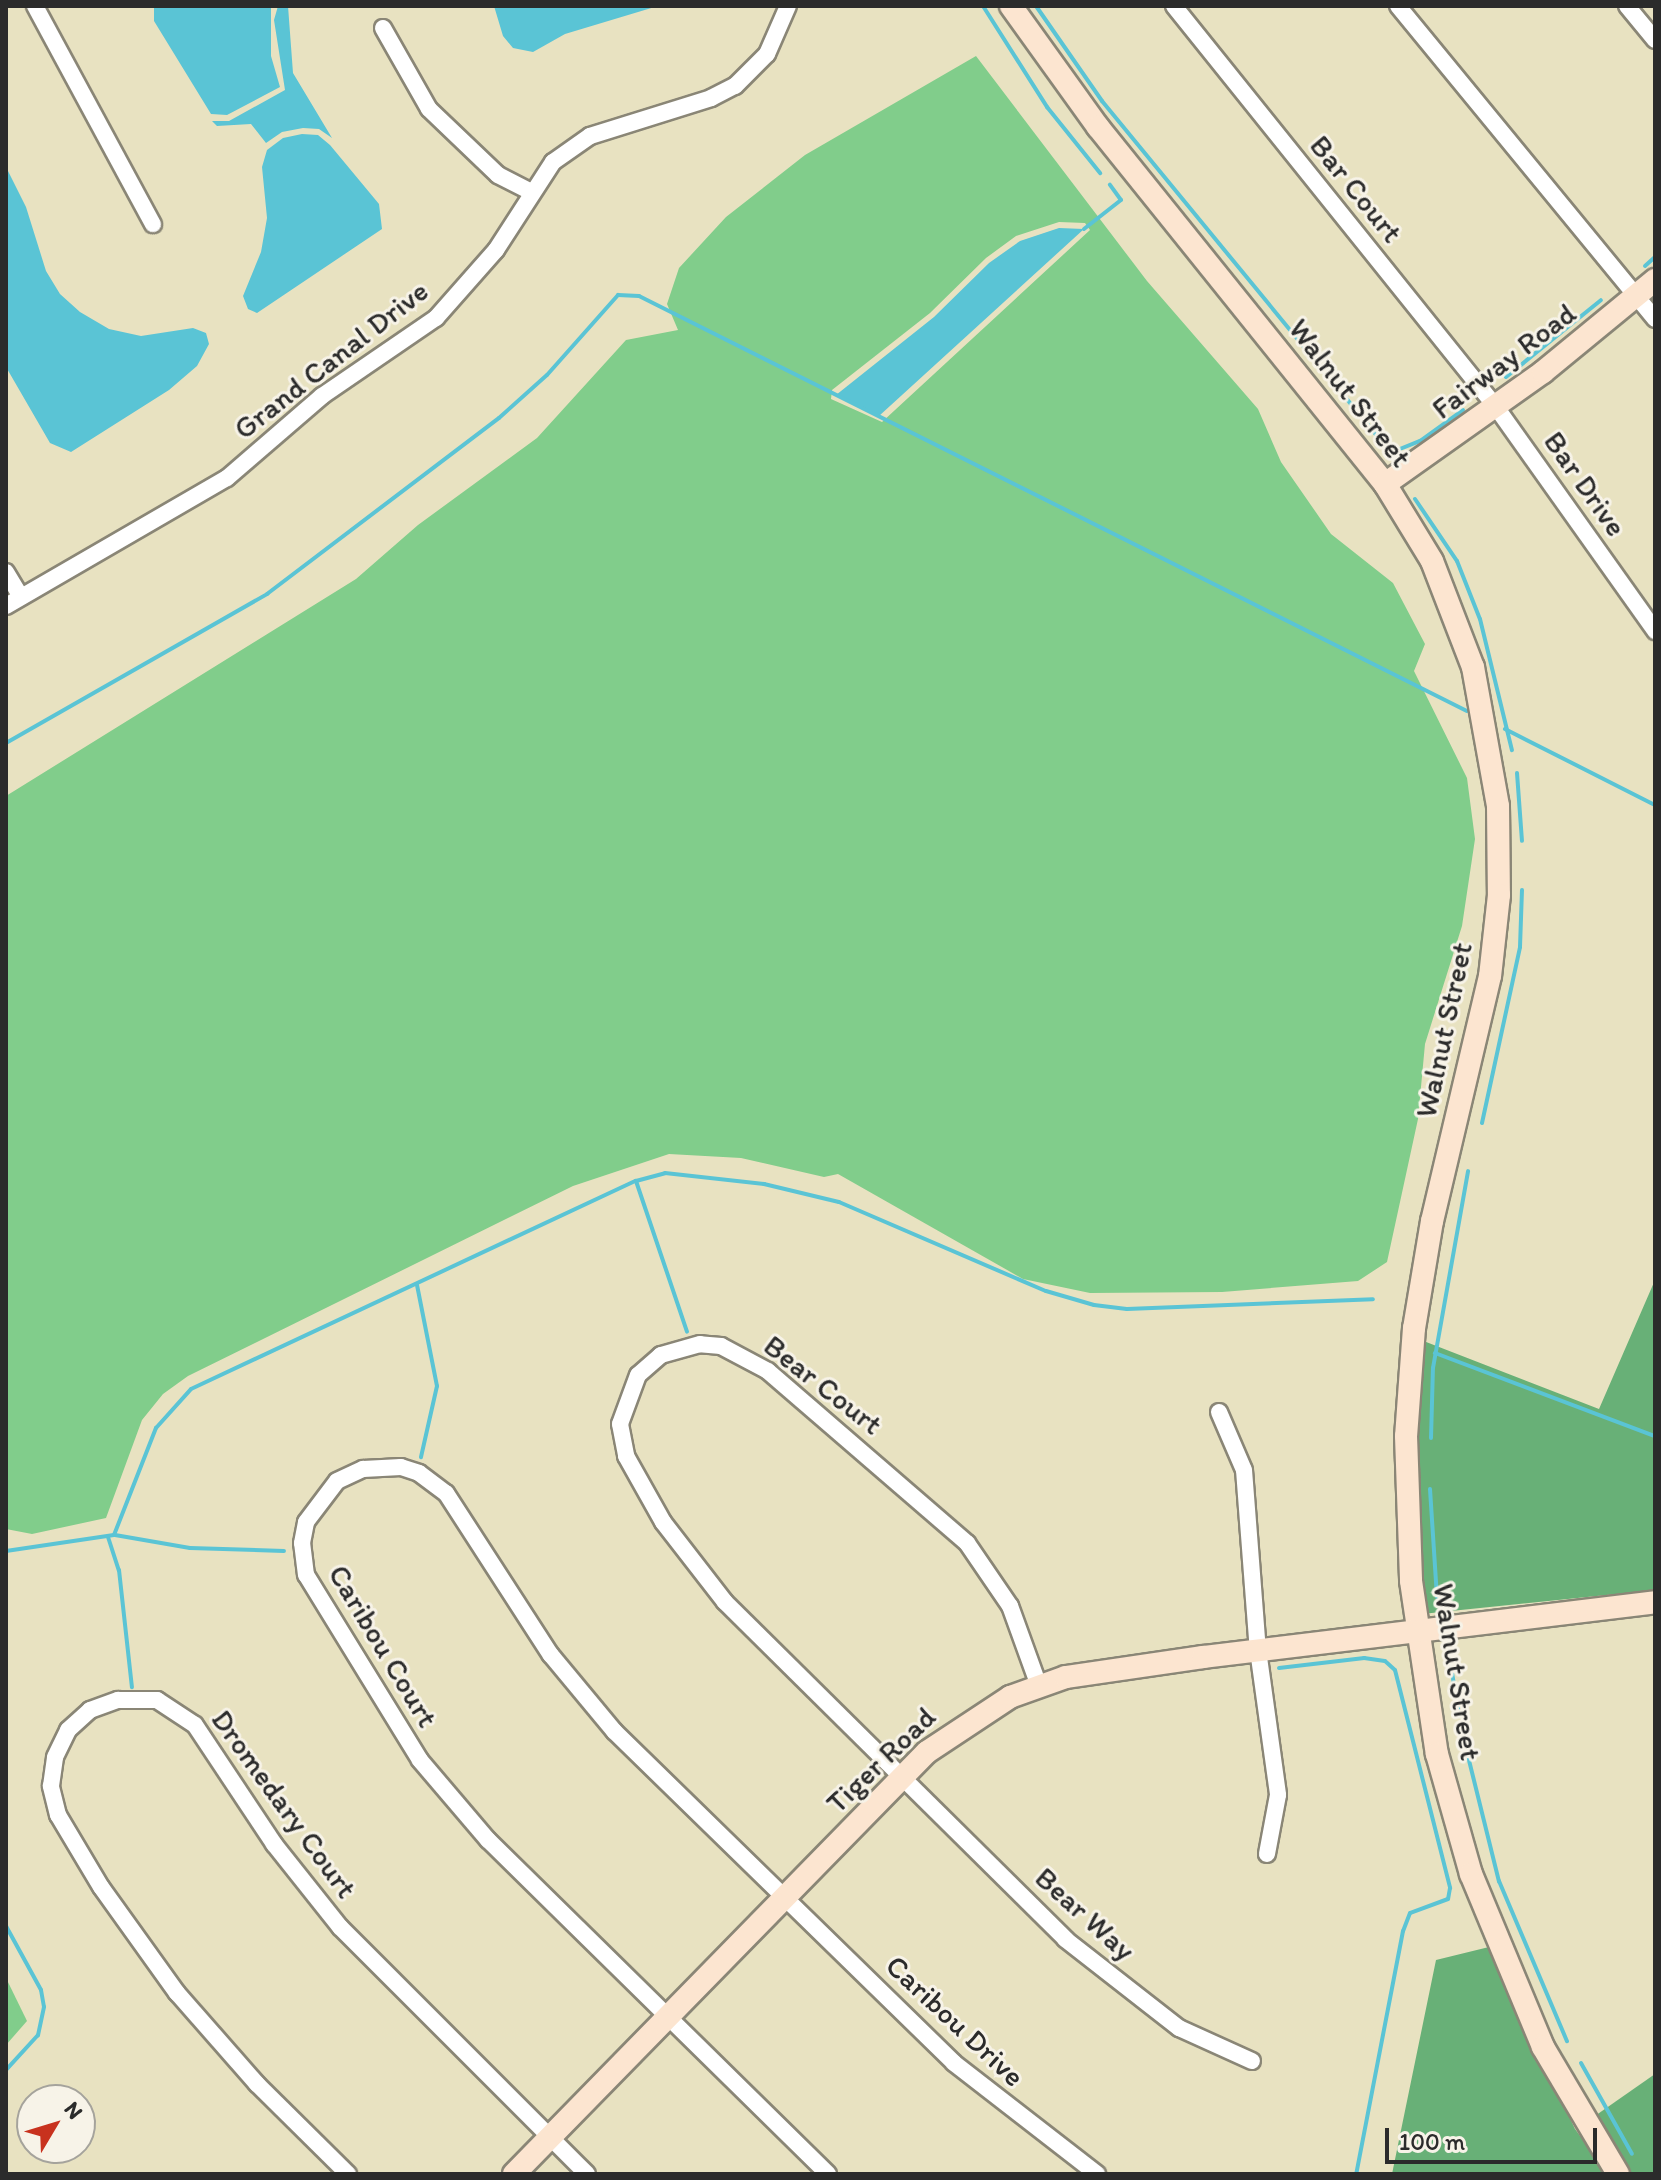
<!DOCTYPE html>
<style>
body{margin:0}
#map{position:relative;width:1661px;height:2180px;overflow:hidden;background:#e8e2c1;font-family:Itim,sans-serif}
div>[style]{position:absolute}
.green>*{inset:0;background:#81cd8b}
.forest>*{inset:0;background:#68b077}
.water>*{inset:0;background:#5ac4d5}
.stream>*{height:4px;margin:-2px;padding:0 2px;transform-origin:2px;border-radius:2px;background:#5ac4d5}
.roads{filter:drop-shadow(2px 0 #8a8676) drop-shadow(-2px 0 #8a8676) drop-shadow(0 2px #8a8676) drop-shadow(0 -2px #8a8676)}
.street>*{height:16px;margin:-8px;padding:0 8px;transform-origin:8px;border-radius:8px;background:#fff}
.secondary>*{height:22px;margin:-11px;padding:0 11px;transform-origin:11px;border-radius:11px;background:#fce5d0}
span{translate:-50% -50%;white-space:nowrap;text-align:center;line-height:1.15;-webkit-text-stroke:6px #f7f3e8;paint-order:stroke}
.street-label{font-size:30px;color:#2b2b2b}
.frame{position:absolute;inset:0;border:8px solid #2b2b2b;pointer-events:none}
.north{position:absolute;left:16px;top:2084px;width:80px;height:80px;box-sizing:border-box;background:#f7f3e8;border:2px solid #a5a39c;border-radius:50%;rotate:52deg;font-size:22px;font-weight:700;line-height:32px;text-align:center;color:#2b2b2b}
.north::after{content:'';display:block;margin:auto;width:28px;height:36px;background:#c8321e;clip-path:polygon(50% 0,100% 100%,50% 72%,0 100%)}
.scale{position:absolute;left:1385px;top:2128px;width:212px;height:36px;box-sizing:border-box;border:4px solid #2b2b2b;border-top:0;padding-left:10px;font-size:24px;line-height:28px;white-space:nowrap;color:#2b2b2b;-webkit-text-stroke:6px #f7f3e8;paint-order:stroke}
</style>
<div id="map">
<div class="green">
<div style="clip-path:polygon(evenodd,976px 56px,1147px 281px,1258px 409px,1281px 462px,1331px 534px,1393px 583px,1425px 644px,1414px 671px,1467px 778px,1475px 839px,1462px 926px,1425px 1044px,1418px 1119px,1387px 1262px,1358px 1281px,1222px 1292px,1090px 1293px,1023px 1279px,838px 1174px,824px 1177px,741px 1158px,669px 1154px,573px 1186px,188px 1376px,163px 1394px,142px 1420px,106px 1518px,32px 1534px,6px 1529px,6px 796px,356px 579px,418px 525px,537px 438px,626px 340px,678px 330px,667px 304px,679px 268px,726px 217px,805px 155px,976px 56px,1059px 222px,1085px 223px,1090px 230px,882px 422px,831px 399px,832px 390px,930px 313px,986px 258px,1016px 236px,1059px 222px)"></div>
<div style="clip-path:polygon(6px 1978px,27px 2021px,6px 2045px)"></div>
</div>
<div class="forest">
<div style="clip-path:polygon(1655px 1280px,1655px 1590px,1422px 1614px,1414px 1450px,1421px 1340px,1599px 1409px)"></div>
<div style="clip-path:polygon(1489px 1947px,1575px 2129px,1608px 2174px,1392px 2174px,1436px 1960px)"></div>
<div style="clip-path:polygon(1655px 2074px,1655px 2174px,1628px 2174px,1592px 2118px)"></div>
</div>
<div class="water">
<div style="clip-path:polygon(154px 6px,271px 6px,271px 56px,280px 87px,227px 115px,211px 114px,154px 21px)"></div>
<div style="clip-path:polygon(278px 6px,288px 6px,293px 73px,332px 138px,319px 129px,303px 128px,282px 132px,266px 143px,251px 124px,217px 126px,212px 121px,229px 121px,285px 90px,274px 20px)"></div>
<div style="clip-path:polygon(494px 6px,658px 6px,565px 34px,533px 52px,513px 48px,503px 36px)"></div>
<div style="clip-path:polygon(302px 134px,318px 135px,330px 145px,379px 204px,382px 229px,257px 313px,248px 309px,243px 296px,261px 252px,267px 218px,262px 167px,267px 150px,283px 138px)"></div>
<div style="clip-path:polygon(6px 167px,26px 207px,46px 271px,60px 294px,80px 312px,109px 329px,141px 336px,193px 328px,206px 333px,209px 344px,197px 366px,169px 390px,71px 452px,50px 443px,6px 367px)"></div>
<div style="clip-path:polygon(1059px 228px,1084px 229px,879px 416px,836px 395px,934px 317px,989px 263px,1020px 241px)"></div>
</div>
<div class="stream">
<div style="left:983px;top:6px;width:120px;rotate:57.6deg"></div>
<div style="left:1047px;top:107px;width:85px;rotate:51.2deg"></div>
<div style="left:1036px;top:6px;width:116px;rotate:55.2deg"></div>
<div style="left:1102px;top:101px;width:449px;rotate:50.6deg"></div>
<div style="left:1387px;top:448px;width:9px;rotate:21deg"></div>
<div style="left:1395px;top:451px;width:27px;rotate:-22deg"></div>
<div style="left:1420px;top:441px;width:53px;rotate:-35.8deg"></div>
<div style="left:1084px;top:229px;width:47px;rotate:-38.1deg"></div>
<div style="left:1121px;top:200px;width:19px;rotate:-126deg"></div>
<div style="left:1645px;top:266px;width:13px;rotate:-42deg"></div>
<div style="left:1506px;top:377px;width:122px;rotate:-39deg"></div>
<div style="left:1415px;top:499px;width:75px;rotate:55.9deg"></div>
<div style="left:1457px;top:561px;width:62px;rotate:68.4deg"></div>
<div style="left:1480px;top:619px;width:135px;rotate:76.3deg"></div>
<div style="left:1505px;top:729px;width:168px;rotate:26.9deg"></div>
<div style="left:6px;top:743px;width:301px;rotate:-29.7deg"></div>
<div style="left:267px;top:594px;width:291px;rotate:-37.2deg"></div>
<div style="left:499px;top:418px;width:64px;rotate:-41.9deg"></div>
<div style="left:547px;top:375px;width:107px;rotate:-48.4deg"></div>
<div style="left:618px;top:295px;width:21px;rotate:3deg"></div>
<div style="left:639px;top:296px;width:926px;rotate:26.62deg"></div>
<div style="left:1517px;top:773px;width:68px;rotate:85.8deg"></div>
<div style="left:1482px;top:1123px;width:180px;rotate:-77.8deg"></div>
<div style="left:1520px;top:947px;width:57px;rotate:-88deg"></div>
<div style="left:636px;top:1181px;width:159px;rotate:71.3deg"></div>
<div style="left:417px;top:1285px;width:103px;rotate:78.8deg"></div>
<div style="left:437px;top:1386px;width:73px;rotate:102.7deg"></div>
<div style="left:1435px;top:1353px;width:235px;rotate:20.7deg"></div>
<div style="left:1431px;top:1438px;width:70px;rotate:-88.4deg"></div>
<div style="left:1433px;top:1368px;width:200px;rotate:-79.9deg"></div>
<div style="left:1430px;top:1489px;width:108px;rotate:86.3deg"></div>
<div style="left:115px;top:1535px;width:76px;rotate:9.8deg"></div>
<div style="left:190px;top:1548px;width:94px;rotate:1.8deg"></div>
<div style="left:108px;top:1537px;width:35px;rotate:72deg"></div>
<div style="left:119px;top:1570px;width:118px;rotate:83.7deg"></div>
<div style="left:6px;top:1551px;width:109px;rotate:-8.4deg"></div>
<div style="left:114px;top:1535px;width:115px;rotate:-68.6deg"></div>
<div style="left:156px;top:1428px;width:52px;rotate:-48.1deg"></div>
<div style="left:191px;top:1389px;width:491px;rotate:-25.1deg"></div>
<div style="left:636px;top:1181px;width:30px;rotate:-15deg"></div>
<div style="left:665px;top:1173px;width:100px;rotate:6.3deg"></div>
<div style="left:764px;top:1184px;width:77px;rotate:13.5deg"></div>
<div style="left:839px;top:1202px;width:225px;rotate:23.3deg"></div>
<div style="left:1046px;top:1291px;width:50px;rotate:16.3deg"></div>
<div style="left:1094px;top:1305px;width:33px;rotate:7deg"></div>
<div style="left:1127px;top:1309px;width:246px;rotate:-2.3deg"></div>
<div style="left:1450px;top:1661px;width:48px;rotate:80.3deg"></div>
<div style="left:1279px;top:1668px;width:86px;rotate:-6.7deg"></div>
<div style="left:1364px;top:1658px;width:21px;rotate:8deg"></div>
<div style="left:1385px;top:1661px;width:13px;rotate:42deg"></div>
<div style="left:1395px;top:1670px;width:225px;rotate:75.8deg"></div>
<div style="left:1450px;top:1888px;width:11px;rotate:100deg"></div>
<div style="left:1448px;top:1899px;width:40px;rotate:159.8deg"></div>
<div style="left:1410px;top:1913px;width:19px;rotate:111deg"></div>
<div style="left:1403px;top:1931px;width:248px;rotate:100.9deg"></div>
<div style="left:1462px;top:1732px;width:154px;rotate:76.1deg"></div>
<div style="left:1499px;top:1881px;width:174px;rotate:67deg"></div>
<div style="left:6px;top:1926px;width:73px;rotate:61.3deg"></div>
<div style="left:41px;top:1990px;width:17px;rotate:80deg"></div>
<div style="left:44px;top:2007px;width:29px;rotate:102deg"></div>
<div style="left:38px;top:2035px;width:47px;rotate:132.4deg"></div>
<div style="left:1581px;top:2063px;width:104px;rotate:60.7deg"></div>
</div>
<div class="roads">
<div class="street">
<div style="left:35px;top:6px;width:248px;rotate:61.6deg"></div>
<div style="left:1174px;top:6px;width:514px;rotate:51.24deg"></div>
<div style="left:1496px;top:407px;width:275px;rotate:54.6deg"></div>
<div style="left:1398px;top:6px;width:405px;rotate:50.6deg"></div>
<div style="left:1627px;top:6px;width:44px;rotate:50.5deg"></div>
<div style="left:383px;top:28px;width:93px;rotate:60.4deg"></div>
<div style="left:429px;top:109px;width:95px;rotate:43.7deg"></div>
<div style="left:498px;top:175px;width:36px;rotate:27deg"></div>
<div style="left:6px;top:572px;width:29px;rotate:59deg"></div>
<div style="left:6px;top:606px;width:255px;rotate:-30.1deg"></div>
<div style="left:227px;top:478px;width:125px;rotate:-40.8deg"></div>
<div style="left:322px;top:396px;width:138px;rotate:-34.4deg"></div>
<div style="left:436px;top:318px;width:91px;rotate:-48.6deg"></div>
<div style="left:496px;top:250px;width:105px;rotate:-57.1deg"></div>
<div style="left:553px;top:162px;width:45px;rotate:-35.1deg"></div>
<div style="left:590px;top:136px;width:127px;rotate:-17.4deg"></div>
<div style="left:711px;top:98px;width:27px;rotate:-27deg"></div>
<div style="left:735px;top:86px;width:45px;rotate:-45deg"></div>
<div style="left:767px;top:54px;width:52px;rotate:-66.4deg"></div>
<div style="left:1219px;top:1412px;width:63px;rotate:66.7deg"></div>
<div style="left:1244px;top:1470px;width:181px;rotate:85.6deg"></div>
<div style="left:1258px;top:1650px;width:146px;rotate:82.1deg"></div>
<div style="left:1278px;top:1795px;width:60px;rotate:100.6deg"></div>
<div style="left:1039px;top:1686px;width:85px;rotate:-109.9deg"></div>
<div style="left:1010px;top:1606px;width:76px;rotate:-124.3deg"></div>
<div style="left:967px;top:1543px;width:263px;rotate:-139.2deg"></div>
<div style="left:768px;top:1371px;width:53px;rotate:-152deg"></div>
<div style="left:721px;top:1346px;width:21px;rotate:-175deg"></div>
<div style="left:700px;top:1344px;width:41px;rotate:164.2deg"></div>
<div style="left:661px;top:1355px;width:30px;rotate:139deg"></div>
<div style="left:638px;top:1375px;width:52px;rotate:110.2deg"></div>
<div style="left:620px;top:1424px;width:33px;rotate:79deg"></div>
<div style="left:626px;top:1456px;width:76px;rotate:60.7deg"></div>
<div style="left:663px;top:1522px;width:101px;rotate:52.2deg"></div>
<div style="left:725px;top:1602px;width:479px;rotate:44.7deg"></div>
<div style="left:1065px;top:1939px;width:145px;rotate:38deg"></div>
<div style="left:1179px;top:2028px;width:80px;rotate:24.3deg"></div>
<div style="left:348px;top:2174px;width:128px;rotate:-135.3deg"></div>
<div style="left:257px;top:2084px;width:121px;rotate:-131.3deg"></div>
<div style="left:177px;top:1993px;width:130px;rotate:-125.6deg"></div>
<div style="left:101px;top:1887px;width:84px;rotate:-120.8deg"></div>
<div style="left:58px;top:1815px;width:30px;rotate:-104deg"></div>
<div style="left:51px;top:1786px;width:29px;rotate:-82deg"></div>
<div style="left:55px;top:1757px;width:30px;rotate:-64deg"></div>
<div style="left:68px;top:1730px;width:30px;rotate:-42deg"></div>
<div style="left:90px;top:1710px;width:30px;rotate:-20deg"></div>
<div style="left:118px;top:1700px;width:39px"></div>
<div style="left:157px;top:1700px;width:45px;rotate:33.3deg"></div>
<div style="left:195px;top:1725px;width:143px;rotate:56.4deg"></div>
<div style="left:274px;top:1844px;width:106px;rotate:51.5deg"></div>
<div style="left:340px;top:1927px;width:349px;rotate:45deg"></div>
<div style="left:828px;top:2174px;width:477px;rotate:-135.5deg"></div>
<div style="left:488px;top:1840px;width:105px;rotate:-130.4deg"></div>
<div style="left:420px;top:1760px;width:217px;rotate:-121.6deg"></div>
<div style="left:306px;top:1575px;width:32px;rotate:-97deg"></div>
<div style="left:302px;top:1543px;width:21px;rotate:-79deg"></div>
<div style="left:306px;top:1522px;width:51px;rotate:-52.9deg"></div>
<div style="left:337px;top:1481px;width:29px;rotate:-25deg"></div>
<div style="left:363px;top:1469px;width:38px;rotate:-3deg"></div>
<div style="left:401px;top:1467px;width:19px;rotate:18deg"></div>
<div style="left:419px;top:1473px;width:34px;rotate:37deg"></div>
<div style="left:446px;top:1493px;width:193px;rotate:57.1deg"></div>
<div style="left:551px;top:1655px;width:99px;rotate:50.3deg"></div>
<div style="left:614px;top:1731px;width:475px;rotate:44.3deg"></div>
<div style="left:954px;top:2063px;width:181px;rotate:37.8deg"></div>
</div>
<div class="secondary">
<div style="left:1011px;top:6px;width:149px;rotate:54.3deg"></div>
<div style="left:1098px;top:127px;width:458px;rotate:51.2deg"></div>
<div style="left:1385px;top:484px;width:90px;rotate:58.6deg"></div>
<div style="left:1432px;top:561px;width:114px;rotate:68.9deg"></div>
<div style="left:1473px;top:667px;width:141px;rotate:79.8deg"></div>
<div style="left:1498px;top:806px;width:89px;rotate:89.4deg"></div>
<div style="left:1499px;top:895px;width:81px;rotate:96.3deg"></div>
<div style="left:1490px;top:976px;width:252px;rotate:103.3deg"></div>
<div style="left:1432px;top:1221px;width:109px;rotate:99.5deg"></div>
<div style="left:1414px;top:1328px;width:108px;rotate:94.2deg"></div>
<div style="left:1406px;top:1436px;width:145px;rotate:88deg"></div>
<div style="left:1411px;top:1581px;width:175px;rotate:81.5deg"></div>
<div style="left:1437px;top:1754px;width:125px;rotate:74.2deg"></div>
<div style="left:1471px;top:1874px;width:187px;rotate:67.4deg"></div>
<div style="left:1543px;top:2047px;width:147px;rotate:59.4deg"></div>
<div style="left:1385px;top:484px;width:194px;rotate:-35.3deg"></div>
<div style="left:1543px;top:372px;width:145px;rotate:-39.4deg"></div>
<div style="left:514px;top:2174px;width:590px;rotate:-45.62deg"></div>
<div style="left:927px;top:1752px;width:100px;rotate:-33.5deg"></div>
<div style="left:1010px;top:1697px;width:59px;rotate:-19.7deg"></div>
<div style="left:1066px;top:1677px;width:138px;rotate:-8.3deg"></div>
<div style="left:1203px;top:1657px;width:455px;rotate:-6.9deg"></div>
</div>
</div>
<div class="street-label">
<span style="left:1356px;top:189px;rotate:51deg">Bar Court</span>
<span style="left:331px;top:360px;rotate:-38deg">Grand Canal Drive</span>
<span style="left:1504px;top:361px;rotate:-37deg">Fairway Road</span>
<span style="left:1350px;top:393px;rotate:52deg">Walnut Street</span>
<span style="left:1585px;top:484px;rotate:55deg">Bar Drive</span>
<span style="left:1444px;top:1030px;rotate:-78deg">Walnut Street</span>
<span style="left:823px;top:1385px;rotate:38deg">Bear Court</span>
<span style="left:383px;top:1646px;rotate:59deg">Caribou Court</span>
<span style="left:1457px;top:1672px;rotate:81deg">Walnut Street</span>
<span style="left:881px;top:1760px;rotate:-44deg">Tiger Road</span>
<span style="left:284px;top:1804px;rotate:54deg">Dromedary Court</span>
<span style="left:1085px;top:1914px;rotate:42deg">Bear Way</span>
<span style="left:955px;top:2021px;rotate:43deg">Caribou Drive</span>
</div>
<div class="frame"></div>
<div class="north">N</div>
<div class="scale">100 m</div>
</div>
